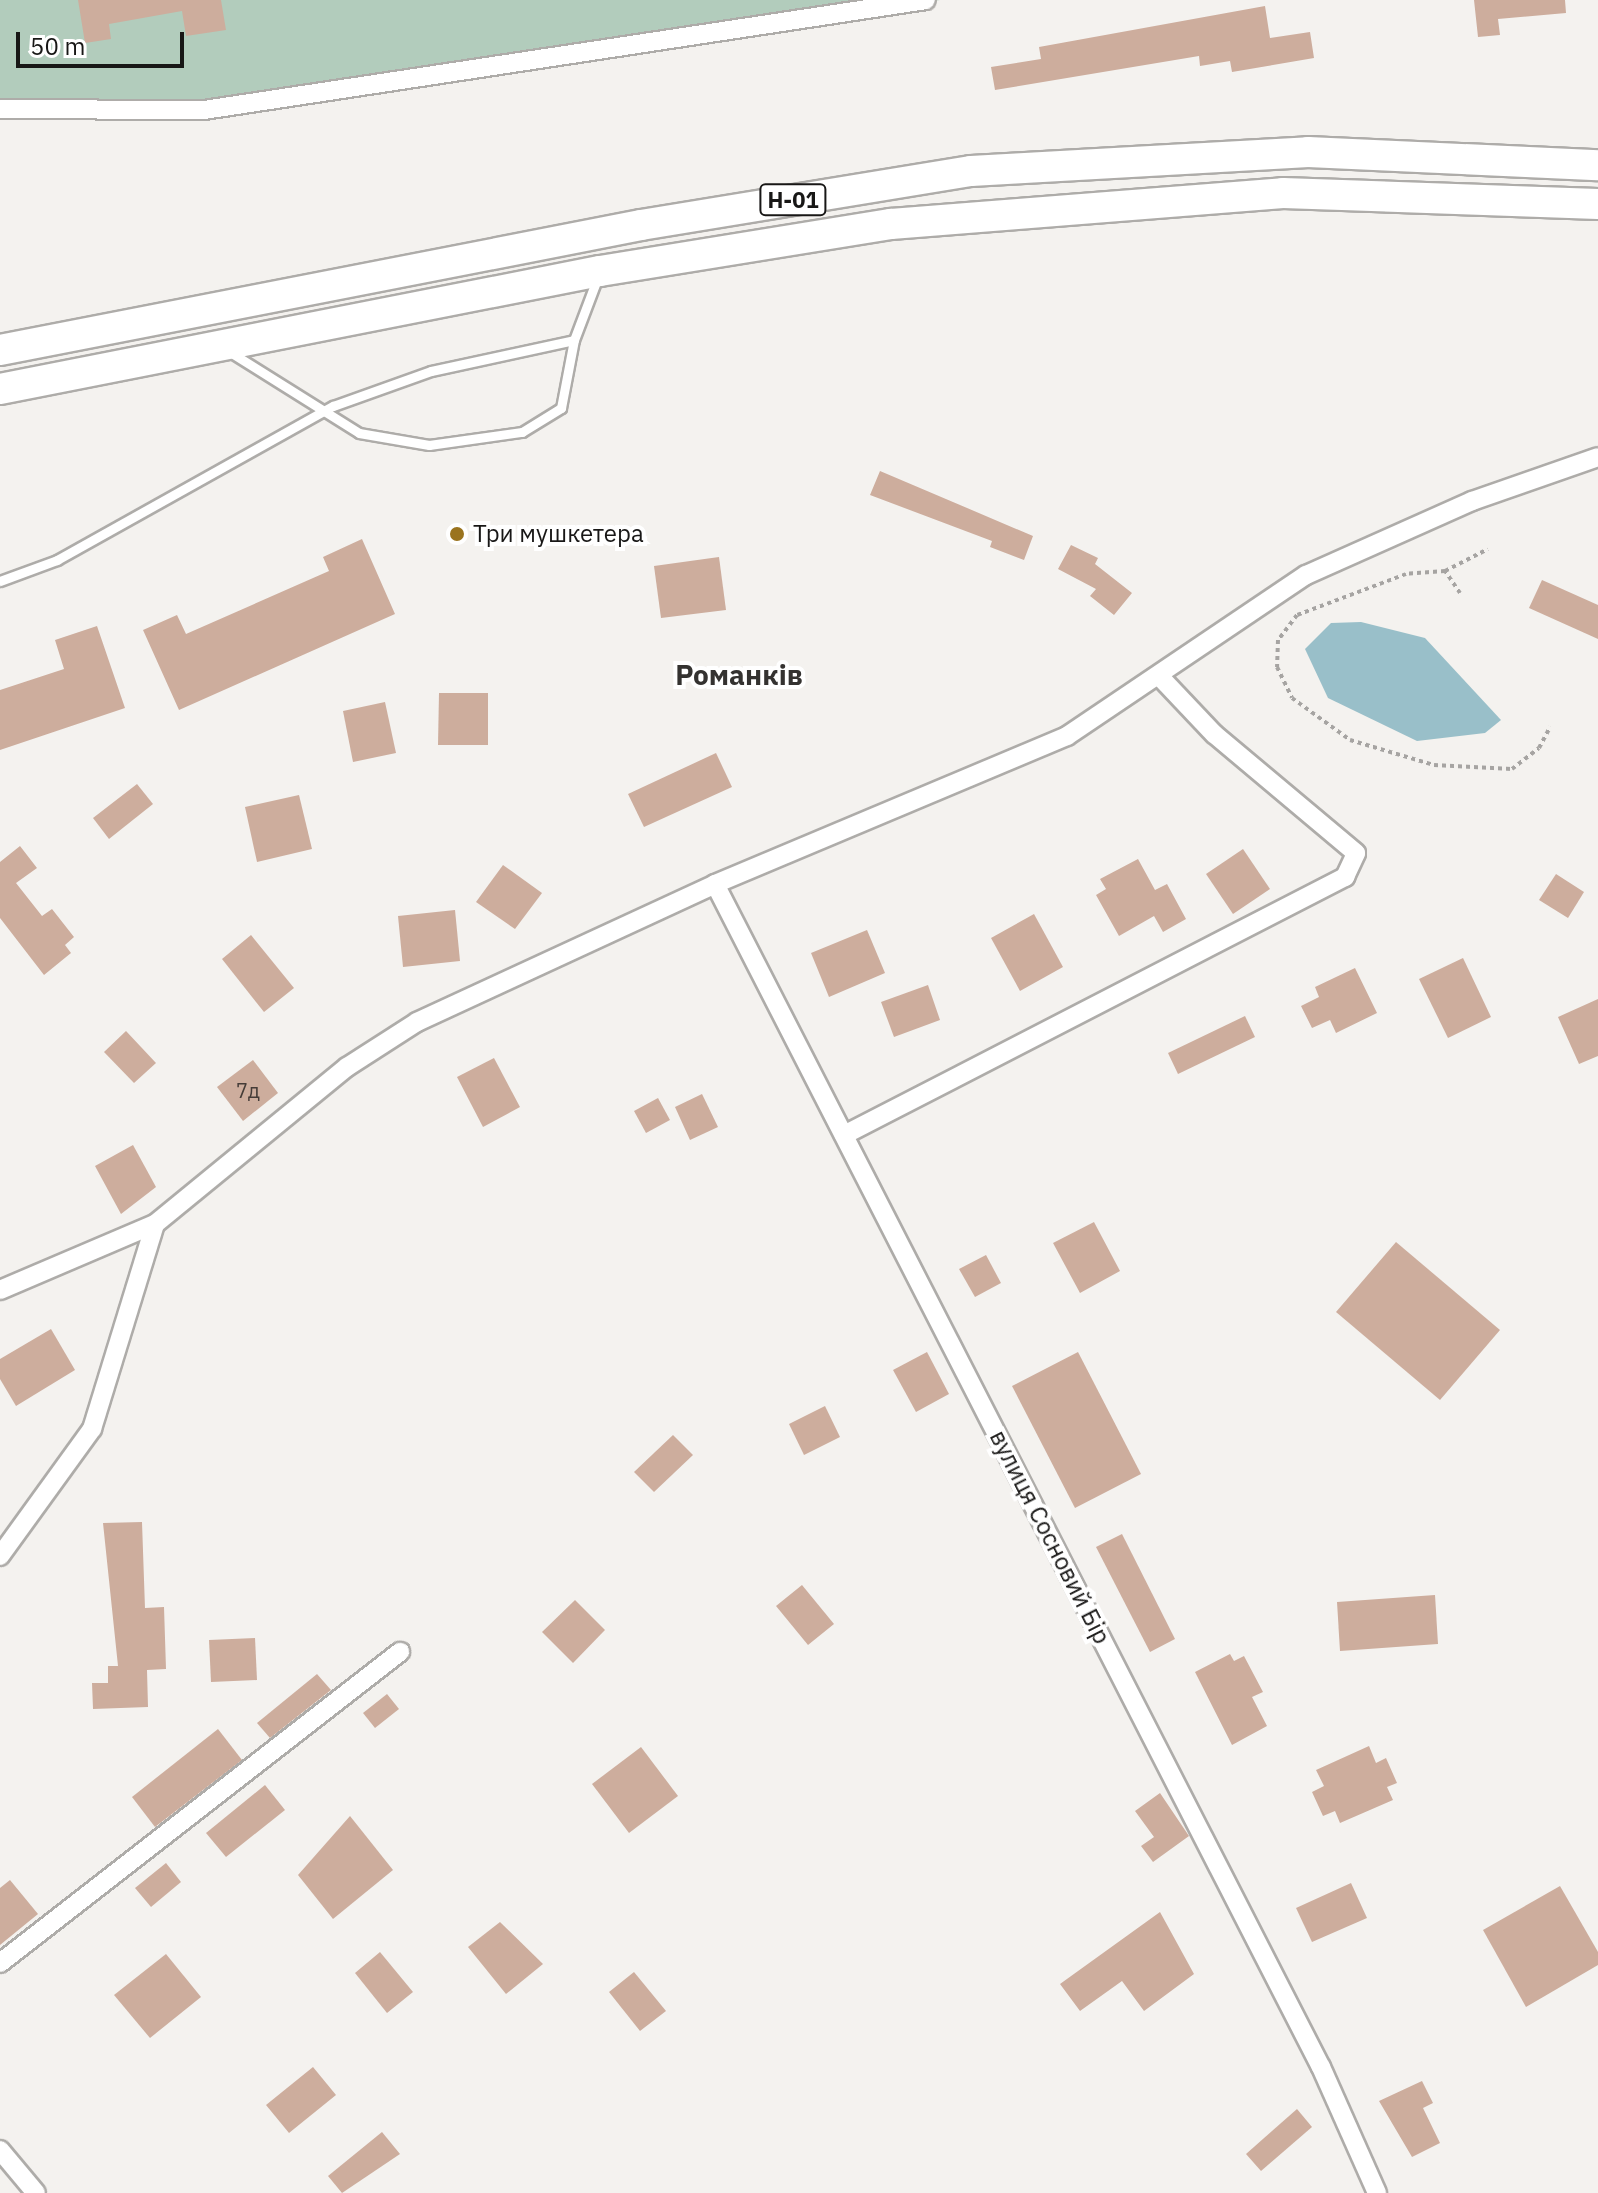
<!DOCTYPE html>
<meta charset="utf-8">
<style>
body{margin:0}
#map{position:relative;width:1598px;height:2193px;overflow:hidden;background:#f4f2ef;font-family:"IBM Plex Sans",sans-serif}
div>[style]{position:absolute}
.green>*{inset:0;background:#b2ccbc}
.water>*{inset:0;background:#99bfc9}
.building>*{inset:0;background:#cdad9d}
.path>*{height:4px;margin-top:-2px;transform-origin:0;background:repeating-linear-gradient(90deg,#a6a4a2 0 4px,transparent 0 8px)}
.roads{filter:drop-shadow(2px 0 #aeaca9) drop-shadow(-2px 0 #aeaca9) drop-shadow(0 2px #aeaca9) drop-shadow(0 -2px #aeaca9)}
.lane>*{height:9px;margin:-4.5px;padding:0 4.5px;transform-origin:4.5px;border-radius:4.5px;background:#fff}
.street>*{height:18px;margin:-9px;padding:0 9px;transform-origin:9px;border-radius:9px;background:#fff}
.primary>*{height:30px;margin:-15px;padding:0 15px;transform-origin:15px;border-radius:15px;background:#fff}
.dots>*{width:22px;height:22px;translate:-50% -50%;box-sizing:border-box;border:4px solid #fff;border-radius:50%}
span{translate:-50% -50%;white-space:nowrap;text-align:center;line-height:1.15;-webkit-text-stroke:8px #fff;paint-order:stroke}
.number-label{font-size:20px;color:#453c38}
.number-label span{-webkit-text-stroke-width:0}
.shield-label span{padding:2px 6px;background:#fff;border:2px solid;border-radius:6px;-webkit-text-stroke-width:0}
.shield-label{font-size:22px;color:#181716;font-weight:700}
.poi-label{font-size:24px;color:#181716}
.left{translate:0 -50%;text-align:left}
.street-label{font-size:24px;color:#181716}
.quarter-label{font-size:28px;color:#343230;font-weight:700}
.scale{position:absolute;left:16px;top:32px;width:168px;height:36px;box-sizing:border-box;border:4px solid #181716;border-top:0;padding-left:10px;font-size:24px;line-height:28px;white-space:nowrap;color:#181716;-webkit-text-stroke:6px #fff;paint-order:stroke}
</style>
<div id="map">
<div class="green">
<div style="clip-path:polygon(0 0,940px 0,204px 110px,0 115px)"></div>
</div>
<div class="water">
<div style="clip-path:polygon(1361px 622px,1425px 638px,1501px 720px,1485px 733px,1417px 741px,1328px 698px,1305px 649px,1331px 623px)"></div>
</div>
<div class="building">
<div style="clip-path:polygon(78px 0,221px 0,226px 30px,186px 36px,182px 11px,109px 24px,111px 39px,85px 43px)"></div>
<div style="clip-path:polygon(1474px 0,1565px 0,1566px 13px,1498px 19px,1500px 35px,1478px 37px)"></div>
<div style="clip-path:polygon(1265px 6px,1270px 38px,1310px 32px,1314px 58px,1232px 72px,1230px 61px,1200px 66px,1199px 56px,995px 90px,991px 67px,1041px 59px,1039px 47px)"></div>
<div style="clip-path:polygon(880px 471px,1033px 536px,1024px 560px,990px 547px,992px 541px,870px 495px)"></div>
<div style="clip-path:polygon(362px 539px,395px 614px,179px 710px,143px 630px,177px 615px,186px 634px,329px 571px,323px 557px)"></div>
<div style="clip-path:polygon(1071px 545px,1098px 558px,1095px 564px,1132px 593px,1114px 615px,1090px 596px,1096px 589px,1058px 569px)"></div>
<div style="clip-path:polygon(719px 557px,726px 610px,661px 618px,654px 566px)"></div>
<div style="clip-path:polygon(1542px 580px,1598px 605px,1598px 639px,1529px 608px)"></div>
<div style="clip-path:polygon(97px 626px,125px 708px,0 750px,0 690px,64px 669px,55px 640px)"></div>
<div style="clip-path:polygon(439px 693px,488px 693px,488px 745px,438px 745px)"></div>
<div style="clip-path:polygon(385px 702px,396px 753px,353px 762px,343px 711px)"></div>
<div style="clip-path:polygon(716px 753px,732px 787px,644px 827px,628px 794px)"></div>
<div style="clip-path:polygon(137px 784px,153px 804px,109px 839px,93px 818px)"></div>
<div style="clip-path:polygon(299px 795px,312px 849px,257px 862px,245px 807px)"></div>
<div style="clip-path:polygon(20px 846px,37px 868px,16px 883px,42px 916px,52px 909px,74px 937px,65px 945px,71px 953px,44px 975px,0 918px,0 862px)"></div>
<div style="clip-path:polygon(1243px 849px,1270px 889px,1233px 914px,1206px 874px)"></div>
<div style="clip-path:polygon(1138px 859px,1155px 890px,1167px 884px,1186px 919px,1163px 932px,1154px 916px,1119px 936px,1096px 895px,1106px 889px,1100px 879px)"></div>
<div style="clip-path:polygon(503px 865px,542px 893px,515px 929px,476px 902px)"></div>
<div style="clip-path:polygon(1556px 874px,1584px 892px,1568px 918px,1539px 900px)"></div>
<div style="clip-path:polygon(455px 910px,460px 961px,403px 967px,398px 916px)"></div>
<div style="clip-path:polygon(1034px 914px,1063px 967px,1020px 991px,991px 938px)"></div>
<div style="clip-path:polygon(867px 930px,885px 973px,829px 997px,811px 953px)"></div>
<div style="clip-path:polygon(251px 935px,294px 988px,264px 1012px,222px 959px)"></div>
<div style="clip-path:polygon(1463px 958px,1491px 1017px,1448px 1038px,1419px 979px)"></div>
<div style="clip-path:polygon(1355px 968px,1377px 1013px,1336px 1033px,1330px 1020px,1312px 1028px,1301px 1006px,1319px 997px,1315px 987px)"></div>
<div style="clip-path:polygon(928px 985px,940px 1020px,894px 1037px,881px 1002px)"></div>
<div style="clip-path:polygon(1598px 999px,1598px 1056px,1579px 1064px,1558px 1017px)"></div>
<div style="clip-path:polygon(1245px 1016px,1255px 1037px,1178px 1074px,1168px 1053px)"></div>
<div style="clip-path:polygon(126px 1031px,156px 1063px,134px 1083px,104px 1052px)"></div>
<div style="clip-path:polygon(494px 1058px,520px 1107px,483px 1127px,457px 1077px)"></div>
<div style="clip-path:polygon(253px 1060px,278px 1093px,243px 1121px,217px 1087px)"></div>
<div style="clip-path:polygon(702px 1094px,718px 1127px,690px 1140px,675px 1107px)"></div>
<div style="clip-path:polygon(658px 1098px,670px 1120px,646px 1133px,634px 1111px)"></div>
<div style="clip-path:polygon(133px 1145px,156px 1187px,121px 1214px,95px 1166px)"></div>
<div style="clip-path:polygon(1094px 1222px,1120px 1271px,1080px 1293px,1053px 1243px)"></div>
<div style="clip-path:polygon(1396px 1242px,1500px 1330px,1440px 1400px,1336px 1312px)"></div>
<div style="clip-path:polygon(986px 1255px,1001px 1283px,975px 1297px,959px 1269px)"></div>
<div style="clip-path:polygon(51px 1329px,75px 1370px,16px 1406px,0 1379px,0 1359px)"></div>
<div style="clip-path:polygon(927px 1352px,949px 1394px,916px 1412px,893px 1370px)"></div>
<div style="clip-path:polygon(1078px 1352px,1141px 1474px,1075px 1508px,1012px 1386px)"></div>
<div style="clip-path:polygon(825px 1406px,840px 1437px,804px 1455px,789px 1424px)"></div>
<div style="clip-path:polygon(673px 1435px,693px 1455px,654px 1492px,634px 1472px)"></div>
<div style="clip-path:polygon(142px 1522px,145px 1608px,164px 1607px,166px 1669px,147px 1670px,148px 1707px,93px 1709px,92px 1683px,108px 1683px,108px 1666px,118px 1666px,103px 1523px)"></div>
<div style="clip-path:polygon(1122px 1534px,1175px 1639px,1150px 1652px,1096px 1547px)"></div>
<div style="clip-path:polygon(802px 1585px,834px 1624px,808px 1645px,776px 1606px)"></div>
<div style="clip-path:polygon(1435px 1595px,1438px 1644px,1340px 1651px,1337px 1602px)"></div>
<div style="clip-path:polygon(575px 1600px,605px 1630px,573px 1663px,542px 1632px)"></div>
<div style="clip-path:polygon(255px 1638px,257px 1680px,211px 1682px,209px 1640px)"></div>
<div style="clip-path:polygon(1230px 1654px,1234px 1661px,1244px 1656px,1263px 1692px,1252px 1697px,1267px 1726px,1232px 1745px,1195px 1672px)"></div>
<div style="clip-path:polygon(317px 1674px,331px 1690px,270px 1738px,257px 1723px)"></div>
<div style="clip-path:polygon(387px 1694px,399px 1709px,375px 1728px,363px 1713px)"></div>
<div style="clip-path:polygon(218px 1729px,242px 1760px,155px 1827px,132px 1797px)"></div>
<div style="clip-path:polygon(1369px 1746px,1376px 1763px,1386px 1758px,1397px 1783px,1387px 1787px,1393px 1800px,1340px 1823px,1335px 1811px,1323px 1816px,1312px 1792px,1324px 1786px,1316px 1770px)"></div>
<div style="clip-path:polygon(641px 1747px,678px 1796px,629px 1833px,592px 1784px)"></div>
<div style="clip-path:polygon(265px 1785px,285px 1810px,226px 1857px,206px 1833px)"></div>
<div style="clip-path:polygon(1160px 1793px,1189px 1836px,1153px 1862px,1141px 1846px,1154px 1837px,1135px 1811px)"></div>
<div style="clip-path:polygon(350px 1816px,393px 1870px,333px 1919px,298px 1875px)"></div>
<div style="clip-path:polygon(166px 1863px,181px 1882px,151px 1907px,135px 1888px)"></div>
<div style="clip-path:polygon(10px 1880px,38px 1914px,0 1945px,0 1888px)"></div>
<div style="clip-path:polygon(1351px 1883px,1367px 1918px,1312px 1942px,1296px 1908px)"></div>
<div style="clip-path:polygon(1560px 1886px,1598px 1952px,1598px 1965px,1526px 2007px,1483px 1930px)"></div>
<div style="clip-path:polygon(1160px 1912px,1194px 1974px,1144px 2011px,1122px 1981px,1080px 2011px,1060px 1984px)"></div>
<div style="clip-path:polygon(500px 1922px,543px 1964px,506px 1994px,468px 1947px)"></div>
<div style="clip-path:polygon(380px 1952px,413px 1992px,387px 2013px,355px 1973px)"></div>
<div style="clip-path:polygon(166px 1954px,201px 1997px,150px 2038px,114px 1995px)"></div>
<div style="clip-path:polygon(634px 1972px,666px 2011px,640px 2031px,609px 1992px)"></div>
<div style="clip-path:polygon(313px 2067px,336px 2095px,289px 2133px,266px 2105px)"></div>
<div style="clip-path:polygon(1422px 2081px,1433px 2103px,1423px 2108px,1440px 2143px,1412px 2157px,1379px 2101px)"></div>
<div style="clip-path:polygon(1297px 2109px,1312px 2127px,1261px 2171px,1246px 2154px)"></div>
<div style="clip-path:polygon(382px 2132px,400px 2154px,342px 2193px,328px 2176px)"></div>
</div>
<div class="path">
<div style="left:1445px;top:571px;width:48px;rotate:-27.1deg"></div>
<div style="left:1460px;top:593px;width:27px;rotate:-124deg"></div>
<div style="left:1445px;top:571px;width:39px;rotate:176deg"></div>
<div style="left:1406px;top:574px;width:116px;rotate:159.4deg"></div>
<div style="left:1297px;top:615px;width:31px;rotate:127deg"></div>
<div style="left:1278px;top:640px;width:27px;rotate:92deg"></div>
<div style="left:1277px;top:667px;width:34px;rotate:64deg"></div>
<div style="left:1292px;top:698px;width:72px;rotate:35.9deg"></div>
<div style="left:1350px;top:740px;width:88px;rotate:16.6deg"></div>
<div style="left:1434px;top:765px;width:78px;rotate:2.9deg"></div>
<div style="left:1512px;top:769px;width:34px;rotate:-38deg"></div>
<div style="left:1539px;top:748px;width:24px;rotate:-62deg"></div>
</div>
<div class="roads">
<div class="lane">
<div style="left:230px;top:352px;width:152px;rotate:32.1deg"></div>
<div style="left:359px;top:433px;width:71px;rotate:9.7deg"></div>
<div style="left:429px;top:445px;width:94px;rotate:-8deg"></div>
<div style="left:522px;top:432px;width:46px;rotate:-31.6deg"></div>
<div style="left:561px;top:408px;width:69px;rotate:-79.2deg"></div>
<div style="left:0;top:581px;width:61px;rotate:-20.2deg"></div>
<div style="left:57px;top:560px;width:316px;rotate:-29.2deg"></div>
<div style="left:333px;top:406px;width:104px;rotate:-19.7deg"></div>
<div style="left:431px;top:371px;width:146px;rotate:-12.2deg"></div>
<div style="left:574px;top:340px;width:65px;rotate:-69.3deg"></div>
</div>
<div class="street">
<div style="left:0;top:109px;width:204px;rotate:0.3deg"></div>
<div style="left:204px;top:110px;width:730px;rotate:-8.66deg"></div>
<div style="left:715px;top:884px;width:1329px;rotate:62.88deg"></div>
<div style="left:1321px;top:2067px;width:138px;rotate:66deg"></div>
<div style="left:844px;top:1135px;width:564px;rotate:-27.25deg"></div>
<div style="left:1345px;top:877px;width:26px;rotate:-65deg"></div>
<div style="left:1356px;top:853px;width:185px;rotate:-140deg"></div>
<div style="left:1214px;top:734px;width:77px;rotate:-133.4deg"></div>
<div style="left:0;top:1290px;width:168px;rotate:-23.1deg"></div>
<div style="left:155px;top:1224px;width:248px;rotate:-39.3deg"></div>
<div style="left:347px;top:1067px;width:83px;rotate:-32.7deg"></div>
<div style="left:417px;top:1022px;width:328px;rotate:-24.8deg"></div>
<div style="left:715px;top:884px;width:382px;rotate:-22.8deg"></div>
<div style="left:1067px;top:736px;width:288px;rotate:-34deg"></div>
<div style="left:1306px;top:575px;width:182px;rotate:-24deg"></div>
<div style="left:1472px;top:501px;width:133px;rotate:-19.2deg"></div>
<div style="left:0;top:1556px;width:157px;rotate:-54.1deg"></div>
<div style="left:92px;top:1429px;width:214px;rotate:-72.9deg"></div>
<div style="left:0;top:1963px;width:507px;rotate:-37.87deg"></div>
<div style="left:0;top:2150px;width:56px;rotate:50.1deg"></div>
</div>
<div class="primary">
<div style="left:0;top:350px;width:653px;rotate:-11.03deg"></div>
<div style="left:641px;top:225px;width:334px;rotate:-9.3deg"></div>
<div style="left:971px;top:171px;width:338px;rotate:-3.2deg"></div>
<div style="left:1308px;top:152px;width:290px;rotate:2.6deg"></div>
<div style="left:0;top:389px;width:611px;rotate:-11.13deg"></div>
<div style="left:600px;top:271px;width:295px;rotate:-9.2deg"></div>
<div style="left:891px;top:224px;width:393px;rotate:-4.5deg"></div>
<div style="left:1283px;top:193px;width:315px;rotate:2deg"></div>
</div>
</div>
<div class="dots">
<div style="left:457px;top:534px;background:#9a731e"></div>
</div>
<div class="number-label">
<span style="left:248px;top:1090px">7д</span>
</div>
<div class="shield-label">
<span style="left:793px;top:200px">Н-01</span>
</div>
<div class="poi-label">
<span class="left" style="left:473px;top:534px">Три мушкетера</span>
</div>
<div class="street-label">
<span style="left:1050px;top:1537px;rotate:63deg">вулиця Сосновий Бір</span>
</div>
<div class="quarter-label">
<span style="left:739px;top:675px">Романків</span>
</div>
<div class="scale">50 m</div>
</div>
